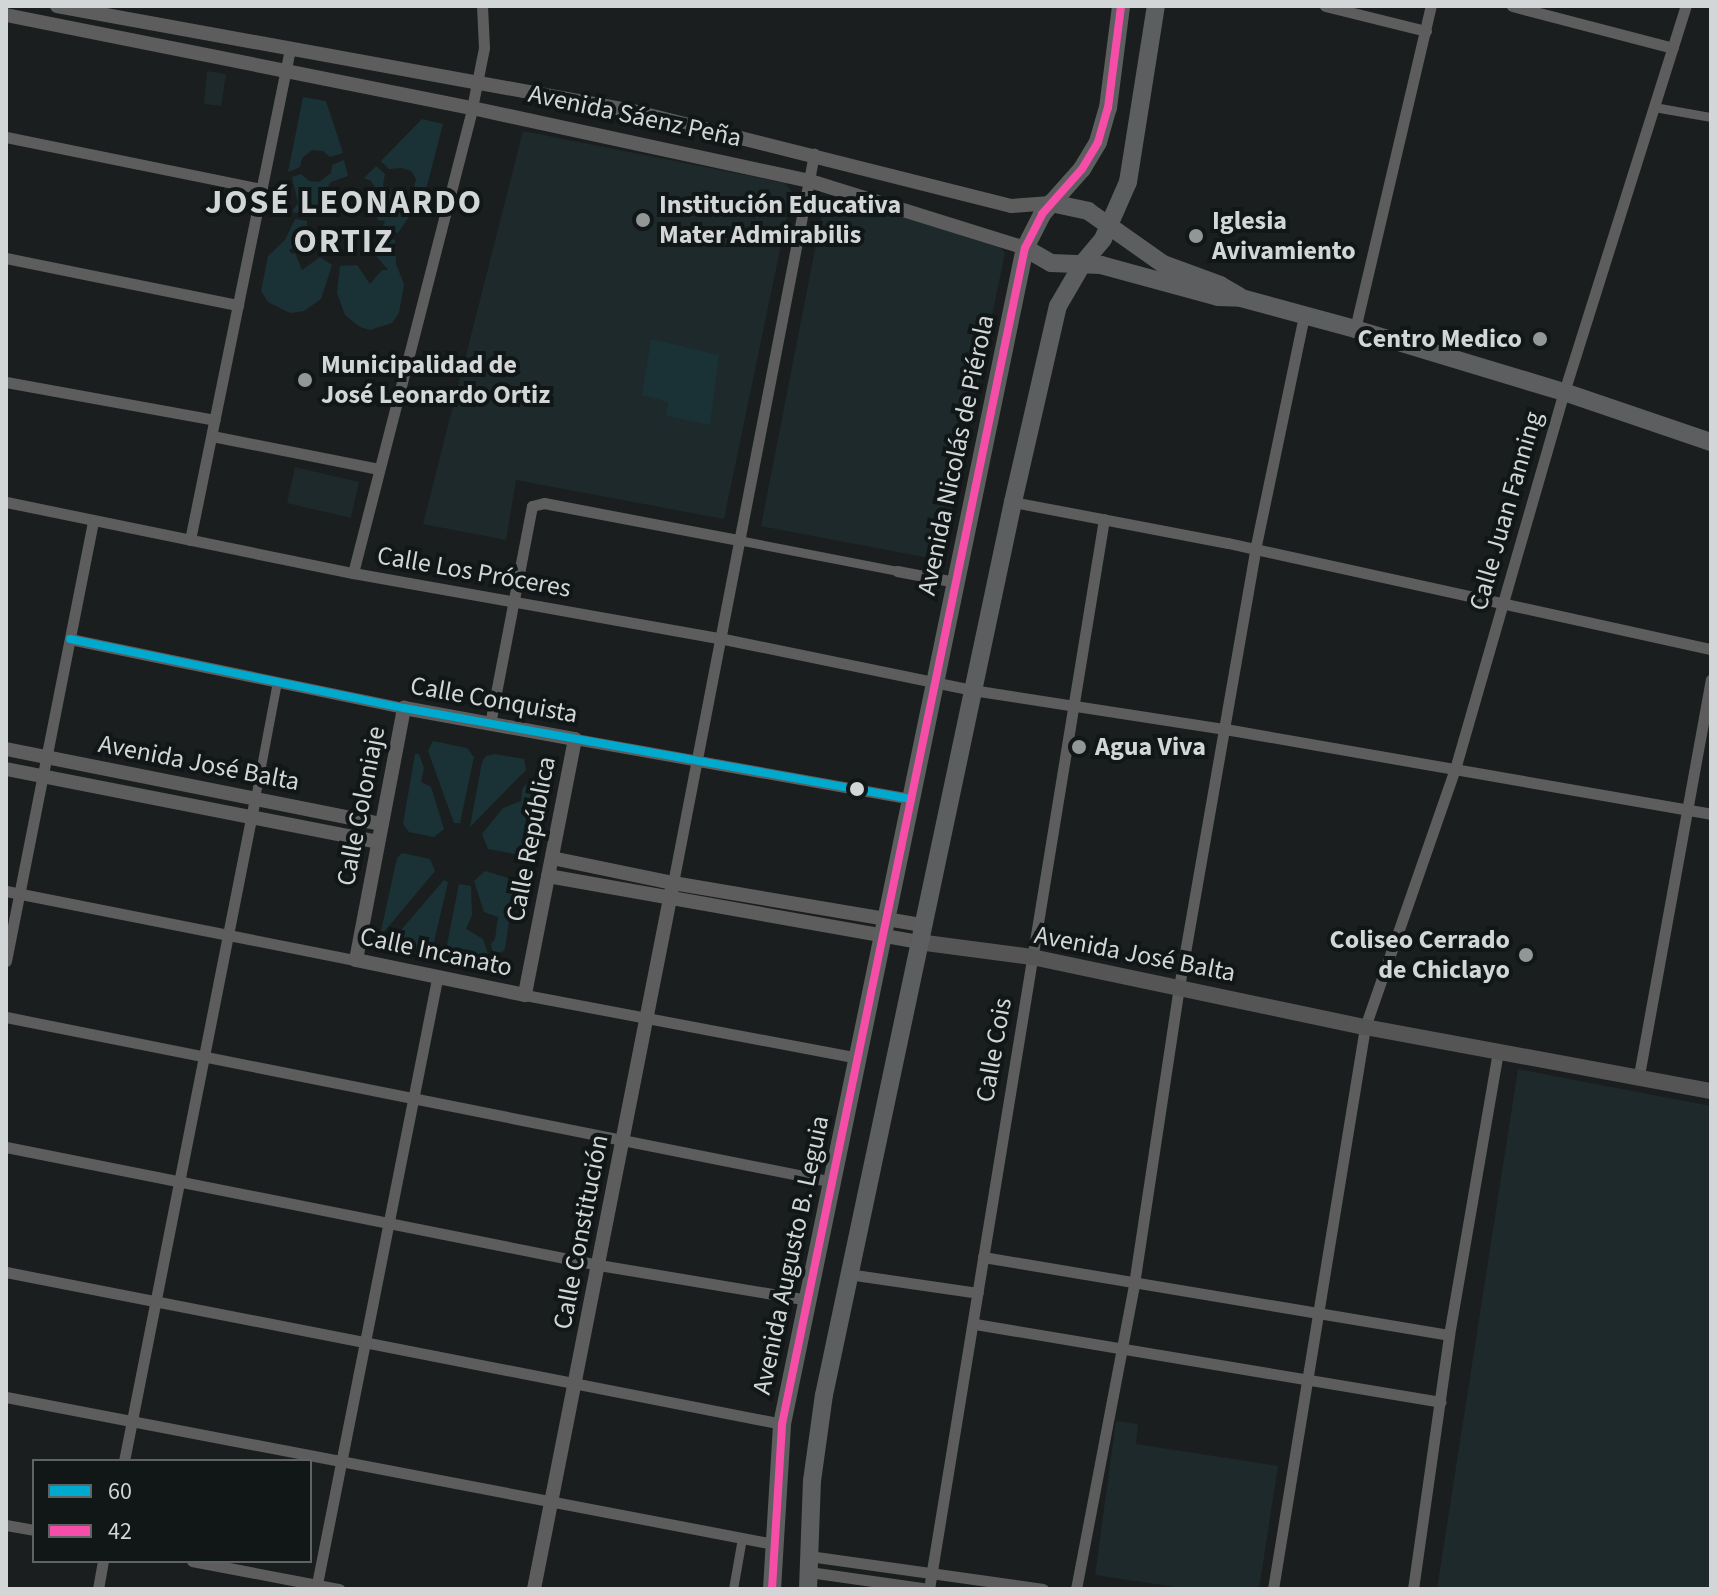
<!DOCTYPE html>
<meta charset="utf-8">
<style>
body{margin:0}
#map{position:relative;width:1717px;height:1595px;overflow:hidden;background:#1b1e1f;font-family:"Source Sans 3",sans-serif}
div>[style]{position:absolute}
.built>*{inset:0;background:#1e292b}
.green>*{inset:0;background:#1a3235}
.pedestrian>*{height:9px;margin:-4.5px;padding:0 4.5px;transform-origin:4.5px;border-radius:4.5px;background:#5d5d5d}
.minor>*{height:11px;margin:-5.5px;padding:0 5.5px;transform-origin:5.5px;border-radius:5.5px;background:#5d5d5d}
.tertiary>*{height:14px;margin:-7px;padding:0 7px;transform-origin:7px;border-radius:7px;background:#5d5d5d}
.secondary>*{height:16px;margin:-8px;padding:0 8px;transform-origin:8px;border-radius:8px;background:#565556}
.primary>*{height:18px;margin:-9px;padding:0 9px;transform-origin:9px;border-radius:9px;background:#5d5e5f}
.bus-1>*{height:8px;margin:-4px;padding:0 4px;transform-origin:4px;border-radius:4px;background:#00a9ce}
.bus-2>*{height:8px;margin:-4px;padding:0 4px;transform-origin:4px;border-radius:4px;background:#f54da8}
.dots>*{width:22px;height:22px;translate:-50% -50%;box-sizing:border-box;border:4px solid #111617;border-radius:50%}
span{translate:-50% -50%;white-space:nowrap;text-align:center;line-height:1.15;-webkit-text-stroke:8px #111617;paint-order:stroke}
.street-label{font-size:26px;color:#d3d6d7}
.poi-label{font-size:26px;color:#d3d6d7;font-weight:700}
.left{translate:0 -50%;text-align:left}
.right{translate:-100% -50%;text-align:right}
.district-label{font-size:34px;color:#d3d6d7;font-weight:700;letter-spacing:2px}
.frame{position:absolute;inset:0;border:8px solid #d3d6d7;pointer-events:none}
.legend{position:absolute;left:32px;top:1459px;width:280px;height:104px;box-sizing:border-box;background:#111617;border:2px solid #5f6364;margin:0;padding:10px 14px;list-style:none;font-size:24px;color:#d3d6d7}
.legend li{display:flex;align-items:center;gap:16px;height:40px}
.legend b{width:40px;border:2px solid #5f6364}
</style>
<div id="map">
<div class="built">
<div style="clip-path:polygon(207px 71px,226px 74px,221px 106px,204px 104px)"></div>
<div style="clip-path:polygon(523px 131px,785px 183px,792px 192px,724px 519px,516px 480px,506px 540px,423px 524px)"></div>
<div style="clip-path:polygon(832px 198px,996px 242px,1005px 253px,942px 556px,934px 559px,761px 526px,824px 203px)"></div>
<div style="clip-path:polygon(295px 467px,359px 482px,351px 518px,287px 503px)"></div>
<div style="clip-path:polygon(1518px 1069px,1711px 1106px,1711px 1589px,1437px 1589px)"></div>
<div style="clip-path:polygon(1116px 1421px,1138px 1424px,1136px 1444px,1278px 1466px,1259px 1589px,1189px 1589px,1095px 1575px)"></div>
</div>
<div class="green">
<div style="clip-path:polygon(303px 97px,326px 101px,343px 153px,330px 157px,323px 151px,312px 150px,302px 158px,300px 167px,288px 172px)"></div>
<div style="clip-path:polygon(422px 119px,443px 124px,423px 201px,413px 192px,416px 179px,411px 171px,402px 168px,389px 169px,381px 161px)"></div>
<div style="clip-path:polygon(344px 160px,348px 176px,331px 182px,324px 192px,319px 208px,312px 207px,311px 215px,292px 212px,298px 203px,292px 177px,301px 174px,309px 181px,319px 182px,331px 173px,332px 165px)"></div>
<div style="clip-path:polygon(376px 166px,385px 174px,383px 185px,389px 194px,398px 199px,408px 197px,417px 205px,398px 233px,382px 229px,385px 221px,377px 220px,379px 194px,371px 181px,364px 178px)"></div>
<div style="clip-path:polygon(295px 219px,307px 221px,307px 239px,289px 250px,292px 254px,295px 253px,302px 270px,320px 257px,332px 265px,321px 299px,304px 311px,290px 313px,268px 302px,261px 291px,268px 256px,285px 240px)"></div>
<div style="clip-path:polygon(380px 237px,395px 240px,396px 264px,404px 284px,399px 313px,392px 323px,370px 330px,360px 327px,345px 315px,337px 293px,340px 266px,357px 265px,370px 284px,382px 270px,388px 270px,373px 252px)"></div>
<div style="clip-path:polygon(651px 339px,719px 355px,710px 425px,666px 416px,668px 402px,642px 395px)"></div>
<div style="clip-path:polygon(433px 741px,467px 748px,474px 757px,460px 823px,454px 823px,428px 751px)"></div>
<div style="clip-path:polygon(415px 754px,419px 754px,424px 768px,421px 782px,431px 787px,444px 829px,434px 837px,409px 832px,403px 824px)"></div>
<div style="clip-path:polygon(494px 754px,524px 759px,526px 770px,470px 827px,482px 762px,486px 756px)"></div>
<div style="clip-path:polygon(533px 777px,536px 780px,523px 846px,515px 854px,488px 849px,482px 834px,503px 808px,521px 801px,522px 789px)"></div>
<div style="clip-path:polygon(402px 853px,430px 859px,435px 871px,384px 932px,381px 931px,397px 858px)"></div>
<div style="clip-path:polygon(485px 871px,515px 880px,505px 949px,494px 959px,491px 944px,495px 939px,498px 917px,484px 912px,474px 881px)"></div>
<div style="clip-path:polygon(444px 880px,448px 882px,433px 946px,428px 951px,389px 944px)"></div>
<div style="clip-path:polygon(459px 884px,471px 886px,472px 915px,466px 929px,483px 939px,488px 954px,481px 964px,445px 955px)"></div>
</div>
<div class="pedestrian">
<div style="left:1654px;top:107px;width:58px;rotate:10deg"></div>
<div style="left:738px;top:540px;width:162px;rotate:11deg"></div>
<div style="left:255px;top:798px;width:118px;rotate:-79.3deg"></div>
<div style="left:733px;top:1589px;width:52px;rotate:-80deg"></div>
</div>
<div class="minor">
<div style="left:1325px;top:6px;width:104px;rotate:13.9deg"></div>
<div style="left:1512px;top:6px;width:166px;rotate:14.6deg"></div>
<div style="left:6px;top:137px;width:261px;rotate:11.5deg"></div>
<div style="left:6px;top:258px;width:237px;rotate:11.5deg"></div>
<div style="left:1355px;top:329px;width:332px;rotate:-76.8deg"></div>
<div style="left:6px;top:382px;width:212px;rotate:10.3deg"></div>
<div style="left:212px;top:436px;width:170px;rotate:11.2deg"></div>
<div style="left:6px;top:502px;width:354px;rotate:11.6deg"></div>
<div style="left:353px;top:573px;width:372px;rotate:10.1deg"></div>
<div style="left:719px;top:638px;width:258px;rotate:11.6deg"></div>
<div style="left:972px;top:690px;width:256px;rotate:8.8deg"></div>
<div style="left:1225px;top:729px;width:493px;rotate:9.9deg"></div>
<div style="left:1013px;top:502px;width:219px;rotate:10.8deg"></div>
<div style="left:1228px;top:543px;width:494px;rotate:12.4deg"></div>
<div style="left:190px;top:540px;width:501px;rotate:-78.49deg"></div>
<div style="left:897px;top:571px;width:60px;rotate:10.6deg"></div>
<div style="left:353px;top:573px;width:480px;rotate:-75.6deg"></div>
<div style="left:472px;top:108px;width:61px;rotate:-78.7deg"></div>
<div style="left:484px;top:48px;width:42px;rotate:-92.7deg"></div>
<div style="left:70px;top:639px;width:341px;rotate:11.7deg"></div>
<div style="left:490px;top:724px;width:222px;rotate:-79.1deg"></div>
<div style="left:532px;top:506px;width:12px;rotate:-14deg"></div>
<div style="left:544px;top:503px;width:197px;rotate:10.8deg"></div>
<div style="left:575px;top:739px;width:341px;rotate:10.1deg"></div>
<div style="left:673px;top:883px;width:743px;rotate:-79.05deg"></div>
<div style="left:6px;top:891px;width:357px;rotate:11.2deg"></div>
<div style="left:6px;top:961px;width:449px;rotate:-78.8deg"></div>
<div style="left:525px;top:995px;width:338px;rotate:10.7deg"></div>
<div style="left:6px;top:1017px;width:843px;rotate:11.28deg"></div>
<div style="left:1639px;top:1075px;width:402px;rotate:-79.7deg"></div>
<div style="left:6px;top:1147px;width:605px;rotate:11.25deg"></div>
<div style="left:599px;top:1265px;width:213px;rotate:9.5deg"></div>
<div style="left:983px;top:1257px;width:472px;rotate:9.5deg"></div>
<div style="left:6px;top:1272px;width:791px;rotate:11.08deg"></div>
<div style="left:848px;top:1274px;width:131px;rotate:8.3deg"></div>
<div style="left:975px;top:1324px;width:472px;rotate:9.5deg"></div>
<div style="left:6px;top:1397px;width:782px;rotate:10.84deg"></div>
<div style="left:124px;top:1461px;width:676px;rotate:-78.82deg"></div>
<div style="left:6px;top:1525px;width:28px;rotate:10deg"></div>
<div style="left:809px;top:1556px;width:236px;rotate:8deg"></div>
<div style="left:192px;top:1561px;width:150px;rotate:10.8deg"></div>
<div style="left:809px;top:1572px;width:121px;rotate:8.1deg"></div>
<div style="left:98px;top:1589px;width:28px;rotate:-80deg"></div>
<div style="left:316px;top:1589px;width:622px;rotate:-78.78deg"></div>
<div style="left:929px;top:1589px;width:1084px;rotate:-80.71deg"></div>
<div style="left:1076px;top:1589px;width:310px;rotate:-79.2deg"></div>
<div style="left:1134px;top:1284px;width:300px;rotate:-81.4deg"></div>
<div style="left:1179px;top:987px;width:444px;rotate:-80.1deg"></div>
<div style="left:1255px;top:550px;width:239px;rotate:-78.2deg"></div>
<div style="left:1273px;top:1589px;width:569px;rotate:-80.7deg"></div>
<div style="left:1365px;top:1027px;width:273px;rotate:-70.8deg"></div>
<div style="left:1455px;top:769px;width:392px;rotate:-73.9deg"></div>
<div style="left:1564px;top:392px;width:405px;rotate:-72.5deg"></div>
<div style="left:1413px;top:1589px;width:257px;rotate:-81.9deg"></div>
<div style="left:1449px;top:1335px;width:289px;rotate:-80.2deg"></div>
</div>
<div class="tertiary">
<div style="left:57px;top:6px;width:585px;rotate:10.33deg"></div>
<div style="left:633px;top:111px;width:390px;rotate:14.1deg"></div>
<div style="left:1011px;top:206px;width:40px;rotate:-4.3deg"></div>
<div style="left:6px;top:15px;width:475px;rotate:11.3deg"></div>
<div style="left:472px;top:108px;width:346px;rotate:12.2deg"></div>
<div style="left:810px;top:181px;width:225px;rotate:17.3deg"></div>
<div style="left:404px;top:708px;width:174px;rotate:10.3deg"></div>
<div style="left:575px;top:739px;width:261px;rotate:101.1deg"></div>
<div style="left:525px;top:995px;width:173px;rotate:-168.3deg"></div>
<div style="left:356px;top:960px;width:257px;rotate:-79.2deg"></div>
<div style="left:6px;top:749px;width:383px;rotate:11.3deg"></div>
<div style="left:6px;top:769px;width:379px;rotate:11.1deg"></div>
<div style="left:552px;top:858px;width:124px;rotate:11.7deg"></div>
<div style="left:673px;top:883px;width:253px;rotate:9.6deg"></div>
<div style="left:548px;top:876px;width:376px;rotate:10.1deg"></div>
<div style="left:534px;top:1589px;width:720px;rotate:-78.86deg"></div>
</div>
<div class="secondary">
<div style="left:918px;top:942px;width:115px;rotate:7.5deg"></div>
<div style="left:1032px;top:957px;width:340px;rotate:11.9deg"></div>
<div style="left:1365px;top:1027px;width:352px;rotate:10.5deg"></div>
</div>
<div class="primary">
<div style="left:1051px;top:203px;width:38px;rotate:12deg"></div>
<div style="left:1088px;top:211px;width:92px;rotate:35.2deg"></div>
<div style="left:1163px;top:264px;width:61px;rotate:20.2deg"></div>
<div style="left:1220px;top:285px;width:22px;rotate:30deg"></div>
<div style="left:1025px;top:248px;width:30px;rotate:30deg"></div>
<div style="left:1051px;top:263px;width:50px;rotate:2.3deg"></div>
<div style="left:1101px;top:265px;width:121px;rotate:15.3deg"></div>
<div style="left:1218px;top:297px;width:23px;rotate:2deg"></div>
<div style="left:1241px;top:298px;width:118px;rotate:15.2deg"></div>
<div style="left:1355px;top:329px;width:218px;rotate:16.8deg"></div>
<div style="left:1564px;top:392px;width:155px;rotate:18.8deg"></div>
<div style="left:772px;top:1589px;width:165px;rotate:-86.5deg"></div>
<div style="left:782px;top:1424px;width:1201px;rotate:-78.33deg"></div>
<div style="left:1025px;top:248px;width:38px;rotate:-63deg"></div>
<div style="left:1042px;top:214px;width:60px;rotate:-48.4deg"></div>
<div style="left:1082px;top:169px;width:31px;rotate:-59deg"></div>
<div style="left:1098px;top:142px;width:35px;rotate:-74deg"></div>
<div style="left:1108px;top:108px;width:103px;rotate:-82.7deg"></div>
<div style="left:808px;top:1589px;width:108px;rotate:-87.9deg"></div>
<div style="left:812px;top:1481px;width:87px;rotate:-82.1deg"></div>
<div style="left:824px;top:1395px;width:913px;rotate:-78.05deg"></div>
<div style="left:1013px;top:502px;width:201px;rotate:-77.1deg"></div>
<div style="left:1058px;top:306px;width:50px;rotate:-59.8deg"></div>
<div style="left:1083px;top:263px;width:31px;rotate:-50deg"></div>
<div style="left:1103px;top:239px;width:62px;rotate:-66.3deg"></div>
<div style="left:1128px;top:182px;width:178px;rotate:-81deg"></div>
</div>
<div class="bus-1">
<div style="left:70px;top:639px;width:341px;rotate:11.7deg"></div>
<div style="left:404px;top:708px;width:515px;rotate:10.18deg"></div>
</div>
<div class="bus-2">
<div style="left:772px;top:1589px;width:165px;rotate:-86.5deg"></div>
<div style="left:782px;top:1424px;width:1201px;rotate:-78.33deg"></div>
<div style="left:1025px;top:248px;width:38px;rotate:-63deg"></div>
<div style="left:1042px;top:214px;width:60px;rotate:-48.4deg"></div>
<div style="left:1082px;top:169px;width:31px;rotate:-59deg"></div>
<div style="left:1098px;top:142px;width:35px;rotate:-74deg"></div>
<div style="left:1108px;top:108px;width:103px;rotate:-82.7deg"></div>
</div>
<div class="dots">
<div style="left:643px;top:220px;background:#939697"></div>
<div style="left:1196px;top:236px;background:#939697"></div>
<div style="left:1540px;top:339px;background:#939697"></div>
<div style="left:305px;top:380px;background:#939697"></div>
<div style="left:1079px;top:747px;background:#939697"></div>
<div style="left:857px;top:789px;background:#d3d6d7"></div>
<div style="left:1526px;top:955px;background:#939697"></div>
</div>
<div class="street-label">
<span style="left:635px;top:116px;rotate:12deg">Avenida Sáenz Peña</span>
<span style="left:956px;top:455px;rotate:-78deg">Avenida Nicolás de Piérola</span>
<span style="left:1506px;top:511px;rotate:-74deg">Calle Juan Fanning</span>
<span style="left:474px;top:572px;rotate:10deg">Calle Los Próceres</span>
<span style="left:494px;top:700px;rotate:10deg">Calle Conquista</span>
<span style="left:199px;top:763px;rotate:11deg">Avenida José Balta</span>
<span style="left:361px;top:806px;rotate:-79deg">Calle Coloniaje</span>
<span style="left:531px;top:839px;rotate:-79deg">Calle República</span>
<span style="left:436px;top:952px;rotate:12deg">Calle Incanato</span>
<span style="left:1135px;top:954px;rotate:11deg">Avenida José Balta</span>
<span style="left:994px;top:1050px;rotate:-80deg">Calle Cois</span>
<span style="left:581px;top:1232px;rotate:-79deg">Calle Constitución</span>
<span style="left:791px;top:1255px;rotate:-78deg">Avenida Augusto B. Leguia</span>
</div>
<div class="poi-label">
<span class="left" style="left:659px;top:220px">Institución Educativa<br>Mater Admirabilis</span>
<span class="left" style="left:1212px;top:236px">Iglesia<br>Avivamiento</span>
<span class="right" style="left:1522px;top:339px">Centro Medico</span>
<span class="left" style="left:321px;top:380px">Municipalidad de<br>José Leonardo Ortiz</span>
<span class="left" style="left:1095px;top:747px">Agua Viva</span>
<span class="right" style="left:1510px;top:955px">Coliseo Cerrado<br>de Chiclayo</span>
</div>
<div class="district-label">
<span style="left:344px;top:222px">JOSÉ LEONARDO<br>ORTIZ</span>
</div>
<div class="frame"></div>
<ul class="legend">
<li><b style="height:10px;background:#00a9ce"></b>60</li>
<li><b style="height:10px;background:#f54da8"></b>42</li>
</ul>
</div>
